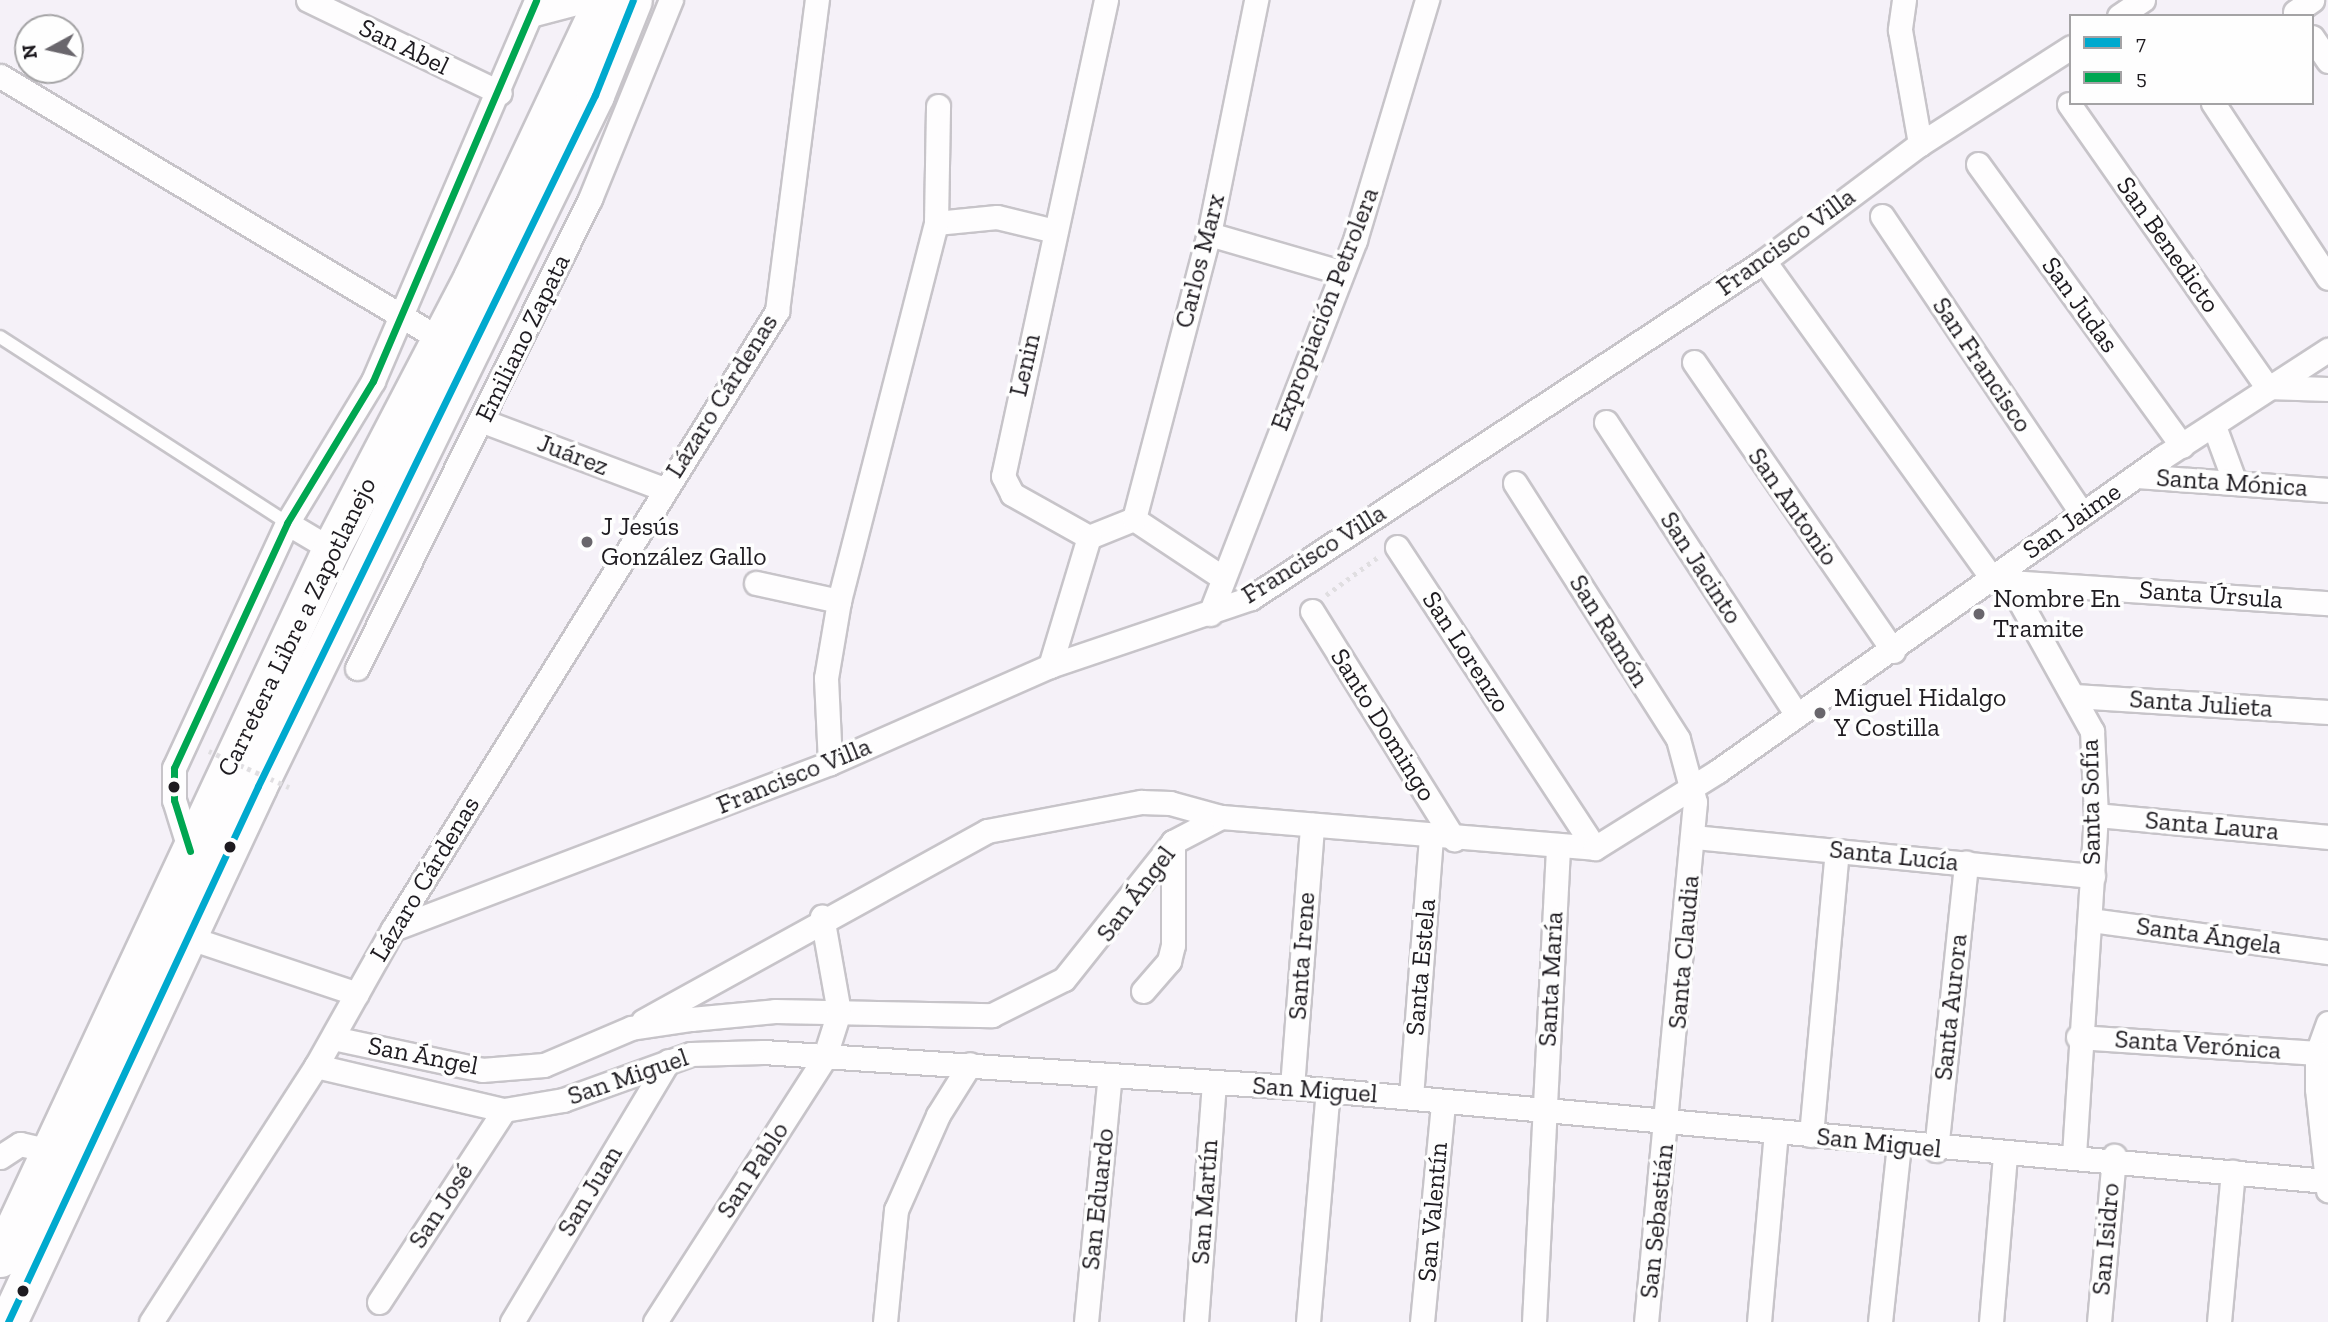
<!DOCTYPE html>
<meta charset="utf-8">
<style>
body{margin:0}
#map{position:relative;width:2328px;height:1322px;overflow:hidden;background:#f5f1f8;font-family:"Zilla Slab",serif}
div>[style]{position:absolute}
.path>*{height:4.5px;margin-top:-2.25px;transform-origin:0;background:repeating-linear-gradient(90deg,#e0dee1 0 3.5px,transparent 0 8.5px)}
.roads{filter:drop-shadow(2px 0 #c7c4c9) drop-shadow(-2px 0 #c7c4c9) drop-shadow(0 2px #c7c4c9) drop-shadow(0 -2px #c7c4c9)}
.lane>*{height:12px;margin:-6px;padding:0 6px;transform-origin:6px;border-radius:6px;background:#fefdfe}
.street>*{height:23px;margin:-11.5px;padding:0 11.5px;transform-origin:11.5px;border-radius:11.5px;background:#fefdfe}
.primary>*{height:37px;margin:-18.5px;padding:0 18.5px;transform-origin:18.5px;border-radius:18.5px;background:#fefdfe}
.path-bridge>*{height:4.5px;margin-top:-2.25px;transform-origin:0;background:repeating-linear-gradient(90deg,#e0dee1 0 3.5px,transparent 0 8.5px)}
.bus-1>*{height:7px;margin:-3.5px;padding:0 3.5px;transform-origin:3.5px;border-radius:3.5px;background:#00a9ce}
.bus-2>*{height:7px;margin:-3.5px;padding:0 3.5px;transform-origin:3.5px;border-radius:3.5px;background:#00a651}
.dots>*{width:19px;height:19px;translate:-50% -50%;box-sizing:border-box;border:4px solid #fefefe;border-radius:50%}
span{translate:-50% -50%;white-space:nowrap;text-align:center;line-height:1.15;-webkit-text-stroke:7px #fefefe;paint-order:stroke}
.street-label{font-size:26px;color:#1e1b20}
.poi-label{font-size:26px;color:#1e1b20}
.left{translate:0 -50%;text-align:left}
.legend{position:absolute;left:2069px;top:14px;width:245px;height:91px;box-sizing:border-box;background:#fefefe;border:2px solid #a4a3a5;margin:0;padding:9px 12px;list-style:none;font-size:21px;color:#1e1b20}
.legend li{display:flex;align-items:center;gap:14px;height:35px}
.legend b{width:35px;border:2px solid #a4a3a5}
.north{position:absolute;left:14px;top:14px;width:70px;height:70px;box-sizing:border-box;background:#fefefe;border:2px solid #a4a3a5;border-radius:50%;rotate:262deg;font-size:19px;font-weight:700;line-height:28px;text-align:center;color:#1e1b20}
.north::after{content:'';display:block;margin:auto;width:24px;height:32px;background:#69666c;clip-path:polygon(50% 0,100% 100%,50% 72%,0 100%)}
</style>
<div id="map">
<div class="path">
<div style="left:1326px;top:595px;width:64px;rotate:-36.2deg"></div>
</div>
<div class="roads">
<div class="lane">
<div style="left:0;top:337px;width:342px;rotate:32.9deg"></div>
</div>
<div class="street">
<div style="left:308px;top:0;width:213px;rotate:25.8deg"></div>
<div style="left:1106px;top:0;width:487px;rotate:102.2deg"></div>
<div style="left:1003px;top:476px;width:20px;rotate:63deg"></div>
<div style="left:1012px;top:494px;width:88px;rotate:29.2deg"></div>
<div style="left:1089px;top:537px;width:48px;rotate:-21.8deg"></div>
<div style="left:1134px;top:519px;width:103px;rotate:33.5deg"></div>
<div style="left:1904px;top:0;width:30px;rotate:98deg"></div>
<div style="left:1900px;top:30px;width:116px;rotate:80deg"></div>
<div style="left:2295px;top:12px;width:21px;rotate:-35deg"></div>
<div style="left:530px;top:15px;width:60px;rotate:-14.5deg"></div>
<div style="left:2119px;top:16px;width:29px;rotate:-34deg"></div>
<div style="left:2312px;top:37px;width:29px;rotate:56deg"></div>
<div style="left:0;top:76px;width:513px;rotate:30.87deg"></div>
<div style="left:2213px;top:103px;width:209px;rotate:56.7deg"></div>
<div style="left:2069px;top:104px;width:345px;rotate:55deg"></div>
<div style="left:2267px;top:387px;width:61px;rotate:1.9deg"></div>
<div style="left:1978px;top:164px;width:348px;rotate:54.1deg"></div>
<div style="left:1882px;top:216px;width:359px;rotate:56.1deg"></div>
<div style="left:936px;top:223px;width:61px;rotate:-5.6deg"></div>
<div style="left:997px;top:217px;width:60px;rotate:13.6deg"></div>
<div style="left:1209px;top:234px;width:136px;rotate:16.2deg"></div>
<div style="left:1764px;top:261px;width:389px;rotate:54.3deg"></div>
<div style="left:1991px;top:577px;width:19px;rotate:16deg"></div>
<div style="left:2009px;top:582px;width:171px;rotate:60.9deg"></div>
<div style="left:2092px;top:731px;width:84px;rotate:87.3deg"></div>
<div style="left:2096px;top:815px;width:342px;rotate:93.7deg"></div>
<div style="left:1694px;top:362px;width:351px;rotate:55.4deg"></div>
<div style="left:483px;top:421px;width:193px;rotate:20.6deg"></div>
<div style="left:1606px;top:422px;width:350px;rotate:56.9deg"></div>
<div style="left:2214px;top:426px;width:58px;rotate:69.7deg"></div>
<div style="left:2137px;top:476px;width:192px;rotate:4.2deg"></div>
<div style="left:1515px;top:483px;width:303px;rotate:57.5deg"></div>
<div style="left:1678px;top:739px;width:65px;rotate:74.9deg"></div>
<div style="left:1695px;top:802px;width:522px;rotate:95.38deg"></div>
<div style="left:1134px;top:519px;width:295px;rotate:-75.3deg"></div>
<div style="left:1209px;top:234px;width:239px;rotate:-78.6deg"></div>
<div style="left:287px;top:523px;width:51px;rotate:30.6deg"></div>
<div style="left:1397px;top:547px;width:360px;rotate:56.7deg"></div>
<div style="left:2009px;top:582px;width:320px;rotate:3.8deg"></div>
<div style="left:756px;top:583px;width:85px;rotate:12.2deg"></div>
<div style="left:1312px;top:611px;width:269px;rotate:58.1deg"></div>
<div style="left:1210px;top:614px;width:401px;rotate:-68.8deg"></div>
<div style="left:1355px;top:240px;width:251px;rotate:-73.3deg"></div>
<div style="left:1050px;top:666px;width:135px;rotate:-73.2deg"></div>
<div style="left:357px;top:668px;width:524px;rotate:-63.58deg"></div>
<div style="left:590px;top:199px;width:215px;rotate:-67.9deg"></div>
<div style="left:2074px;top:696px;width:255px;rotate:3.6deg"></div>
<div style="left:830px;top:763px;width:85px;rotate:-92.7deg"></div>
<div style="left:826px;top:678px;width:78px;rotate:-80.4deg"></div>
<div style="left:839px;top:601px;width:390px;rotate:-75.6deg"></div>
<div style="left:936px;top:223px;width:117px;rotate:-89deg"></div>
<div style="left:2096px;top:815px;width:233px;rotate:5.4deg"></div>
<div style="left:1694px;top:837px;width:401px;rotate:5.6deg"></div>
<div style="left:190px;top:851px;width:53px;rotate:-107.4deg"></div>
<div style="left:174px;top:800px;width:32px;rotate:-90deg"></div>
<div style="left:174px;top:768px;width:270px;rotate:-65.2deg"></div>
<div style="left:287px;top:523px;width:166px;rotate:-58.8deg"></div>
<div style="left:373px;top:381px;width:414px;rotate:-66.8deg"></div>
<div style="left:2090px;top:920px;width:240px;rotate:7.7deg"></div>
<div style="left:393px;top:929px;width:467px;rotate:-20.8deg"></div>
<div style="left:830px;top:763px;width:240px;rotate:-23.8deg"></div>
<div style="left:1050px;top:666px;width:212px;rotate:-18.7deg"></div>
<div style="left:1251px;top:598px;width:614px;rotate:-33.3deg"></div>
<div style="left:1764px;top:261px;width:195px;rotate:-36.9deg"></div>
<div style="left:1920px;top:144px;width:179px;rotate:-32.7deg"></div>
<div style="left:187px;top:937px;width:179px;rotate:18.5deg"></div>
<div style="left:1143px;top:991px;width:40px;rotate:-49deg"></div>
<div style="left:1169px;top:961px;width:16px;rotate:-76deg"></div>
<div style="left:1173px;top:945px;width:103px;rotate:-90deg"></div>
<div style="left:643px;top:1021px;width:393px;rotate:-28.9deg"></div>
<div style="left:987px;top:831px;width:157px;rotate:-10.7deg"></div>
<div style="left:1141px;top:802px;width:29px;rotate:2deg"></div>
<div style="left:1170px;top:803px;width:53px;rotate:15.4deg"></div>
<div style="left:2328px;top:1023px;width:32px;rotate:110deg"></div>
<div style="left:2317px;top:1053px;width:36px;rotate:90deg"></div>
<div style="left:2317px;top:1089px;width:102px;rotate:83.8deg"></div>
<div style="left:2078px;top:1037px;width:240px;rotate:3.8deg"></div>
<div style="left:333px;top:1038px;width:152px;rotate:12.1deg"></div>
<div style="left:482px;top:1070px;width:62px;rotate:-4.6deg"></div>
<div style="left:544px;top:1065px;width:95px;rotate:-23deg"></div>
<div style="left:631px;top:1028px;width:61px;rotate:-8.5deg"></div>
<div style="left:691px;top:1019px;width:84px;rotate:-5.4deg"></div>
<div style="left:775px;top:1011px;width:217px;rotate:1.1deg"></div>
<div style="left:992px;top:1015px;width:80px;rotate:-26.6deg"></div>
<div style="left:1064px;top:979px;width:175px;rotate:-51.5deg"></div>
<div style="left:1173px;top:842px;width:54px;rotate:-27.5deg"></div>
<div style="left:1221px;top:817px;width:375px;rotate:4.7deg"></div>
<div style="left:1595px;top:848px;width:145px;rotate:-32deg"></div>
<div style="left:1718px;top:771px;width:545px;rotate:-35.21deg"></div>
<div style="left:2163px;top:457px;width:197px;rotate:-33deg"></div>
<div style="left:316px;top:1066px;width:193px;rotate:13.2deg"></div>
<div style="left:504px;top:1110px;width:60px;rotate:-9.6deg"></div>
<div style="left:563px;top:1100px;width:136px;rotate:-19.8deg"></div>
<div style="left:691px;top:1054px;width:72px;rotate:-1.6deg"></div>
<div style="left:763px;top:1052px;width:530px;rotate:3.79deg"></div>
<div style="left:1292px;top:1087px;width:1038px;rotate:5.19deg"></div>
<div style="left:1292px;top:1087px;width:263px;rotate:-85.6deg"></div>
<div style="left:1411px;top:1097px;width:261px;rotate:-85.6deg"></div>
<div style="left:1811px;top:1135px;width:285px;rotate:-84.8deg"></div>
<div style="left:1936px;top:1150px;width:289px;rotate:-84deg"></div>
<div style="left:0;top:1157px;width:24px;rotate:-33deg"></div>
<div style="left:20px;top:1144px;width:31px;rotate:13deg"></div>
<div style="left:379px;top:1302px;width:229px;rotate:-56.9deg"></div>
<div style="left:151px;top:1322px;width:305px;rotate:-57.2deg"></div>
<div style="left:316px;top:1066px;width:157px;rotate:-60.7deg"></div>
<div style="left:393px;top:929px;width:728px;rotate:-58.14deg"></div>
<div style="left:777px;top:311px;width:314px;rotate:-82.7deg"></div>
<div style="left:512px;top:1322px;width:304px;rotate:-59.1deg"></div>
<div style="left:655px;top:1322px;width:313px;rotate:-57.3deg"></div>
<div style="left:824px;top:1059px;width:49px;rotate:-72.3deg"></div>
<div style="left:839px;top:1012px;width:97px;rotate:-100.1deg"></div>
<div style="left:885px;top:1322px;width:113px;rotate:-84.4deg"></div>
<div style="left:896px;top:1210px;width:104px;rotate:-66.1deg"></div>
<div style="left:938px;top:1115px;width:60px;rotate:-57.9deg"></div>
<div style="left:1086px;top:1322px;width:248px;rotate:-84.5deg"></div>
<div style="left:1196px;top:1322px;width:240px;rotate:-85.7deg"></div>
<div style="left:1308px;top:1322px;width:232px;rotate:-85.1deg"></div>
<div style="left:1422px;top:1322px;width:221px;rotate:-84.5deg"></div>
<div style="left:1534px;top:1322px;width:476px;rotate:-87.1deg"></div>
<div style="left:1759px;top:1322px;width:191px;rotate:-84.9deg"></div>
<div style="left:1880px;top:1322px;width:178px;rotate:-83.9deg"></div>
<div style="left:1991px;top:1322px;width:169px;rotate:-85.2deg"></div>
<div style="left:2099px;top:1322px;width:167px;rotate:-84.8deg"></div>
<div style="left:2219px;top:1322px;width:151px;rotate:-84.7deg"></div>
</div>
<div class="primary">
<div style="left:0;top:1258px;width:782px;rotate:-64.97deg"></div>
<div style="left:331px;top:549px;width:305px;rotate:-62.5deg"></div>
<div style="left:472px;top:278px;width:307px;rotate:-64.8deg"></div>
<div style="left:8px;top:1322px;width:591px;rotate:-64.99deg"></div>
<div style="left:258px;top:786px;width:769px;rotate:-64deg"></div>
<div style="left:595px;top:95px;width:102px;rotate:-68.2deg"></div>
</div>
</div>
<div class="path-bridge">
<div style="left:209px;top:751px;width:90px;rotate:24.3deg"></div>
</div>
<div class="bus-1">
<div style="left:8px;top:1322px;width:591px;rotate:-64.99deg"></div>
<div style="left:258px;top:786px;width:769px;rotate:-64deg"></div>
<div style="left:595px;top:95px;width:102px;rotate:-68.2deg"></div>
</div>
<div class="bus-2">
<div style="left:190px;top:851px;width:53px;rotate:-107.4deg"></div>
<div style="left:174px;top:800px;width:32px;rotate:-90deg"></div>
<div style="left:174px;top:768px;width:270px;rotate:-65.2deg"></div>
<div style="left:287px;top:523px;width:166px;rotate:-58.8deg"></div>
<div style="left:373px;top:381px;width:414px;rotate:-66.8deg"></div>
</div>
<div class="dots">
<div style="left:587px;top:542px;background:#69666c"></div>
<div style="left:1979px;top:614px;background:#69666c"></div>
<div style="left:1820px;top:713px;background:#69666c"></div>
<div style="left:174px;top:787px;background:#1e1b20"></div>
<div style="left:230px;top:847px;background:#1e1b20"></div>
<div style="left:23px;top:1291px;background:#1e1b20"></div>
</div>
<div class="street-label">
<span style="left:404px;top:47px;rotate:26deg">San Abel</span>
<span style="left:1786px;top:242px;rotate:-36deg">Francisco Villa</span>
<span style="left:2168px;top:245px;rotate:55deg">San Benedicto</span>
<span style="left:1200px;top:261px;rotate:-76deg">Carlos Marx</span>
<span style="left:2080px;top:305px;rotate:54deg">San Judas</span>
<span style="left:1325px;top:309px;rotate:-69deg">Expropiación Petrolera</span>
<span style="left:523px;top:338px;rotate:-64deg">Emiliano Zapata</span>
<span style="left:1025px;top:365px;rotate:-77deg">Lenin</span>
<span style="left:1982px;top:365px;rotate:56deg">San Francisco</span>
<span style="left:722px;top:396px;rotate:-58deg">Lázaro Cárdenas</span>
<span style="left:573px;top:455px;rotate:21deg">Juárez</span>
<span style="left:2232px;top:483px;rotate:4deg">Santa Mónica</span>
<span style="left:1793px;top:507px;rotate:55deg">San Antonio</span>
<span style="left:2072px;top:521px;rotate:-35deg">San Jaime</span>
<span style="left:1314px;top:554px;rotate:-32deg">Francisco Villa</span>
<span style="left:1701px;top:568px;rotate:57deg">San Jacinto</span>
<span style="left:2211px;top:595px;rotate:4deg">Santa Úrsula</span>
<span style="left:297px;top:627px;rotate:-64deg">Carretera Libre a Zapotlanejo</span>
<span style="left:1609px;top:631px;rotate:58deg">San Ramón</span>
<span style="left:1466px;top:652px;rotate:57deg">San Lorenzo</span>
<span style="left:2201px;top:704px;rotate:4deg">Santa Julieta</span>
<span style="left:1383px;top:725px;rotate:58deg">Santo Domingo</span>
<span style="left:794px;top:776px;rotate:-22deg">Francisco Villa</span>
<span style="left:2091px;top:802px;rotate:-91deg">Santa Sofía</span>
<span style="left:2212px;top:826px;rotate:5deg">Santa Laura</span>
<span style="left:1894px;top:856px;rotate:6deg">Santa Lucía</span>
<span style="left:425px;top:879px;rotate:-59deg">Lázaro Cárdenas</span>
<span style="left:1136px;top:894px;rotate:-53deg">San Ángel</span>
<span style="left:2209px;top:936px;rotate:8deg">Santa Ángela</span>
<span style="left:1684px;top:952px;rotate:-85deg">Santa Claudia</span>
<span style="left:1302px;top:956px;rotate:-86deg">Santa Irene</span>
<span style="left:1421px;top:967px;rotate:-85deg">Santa Estela</span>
<span style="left:1551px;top:979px;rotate:-87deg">Santa María</span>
<span style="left:1951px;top:1007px;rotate:-84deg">Santa Aurora</span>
<span style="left:2198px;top:1045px;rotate:4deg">Santa Verónica</span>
<span style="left:423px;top:1056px;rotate:11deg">San Ángel</span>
<span style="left:628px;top:1077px;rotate:-19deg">San Miguel</span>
<span style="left:1315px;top:1090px;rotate:4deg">San Miguel</span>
<span style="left:1879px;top:1143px;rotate:6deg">San Miguel</span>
<span style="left:753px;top:1170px;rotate:-57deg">San Pablo</span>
<span style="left:590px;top:1191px;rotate:-59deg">San Juan</span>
<span style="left:1098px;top:1199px;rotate:-84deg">San Eduardo</span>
<span style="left:1205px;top:1202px;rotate:-86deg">San Martín</span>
<span style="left:441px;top:1206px;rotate:-57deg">San José</span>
<span style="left:1433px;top:1212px;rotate:-85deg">San Valentín</span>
<span style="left:1657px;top:1221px;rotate:-84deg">San Sebastián</span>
<span style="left:2106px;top:1239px;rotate:-85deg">San Isidro</span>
</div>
<div class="poi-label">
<span class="left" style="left:601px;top:542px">J Jesús<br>González Gallo</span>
<span class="left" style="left:1993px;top:614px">Nombre En<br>Tramite</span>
<span class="left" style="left:1834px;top:713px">Miguel Hidalgo<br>Y Costilla</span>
</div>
<ul class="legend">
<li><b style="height:9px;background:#00a9ce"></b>7</li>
<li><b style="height:9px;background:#00a651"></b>5</li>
</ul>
<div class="north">N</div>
</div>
